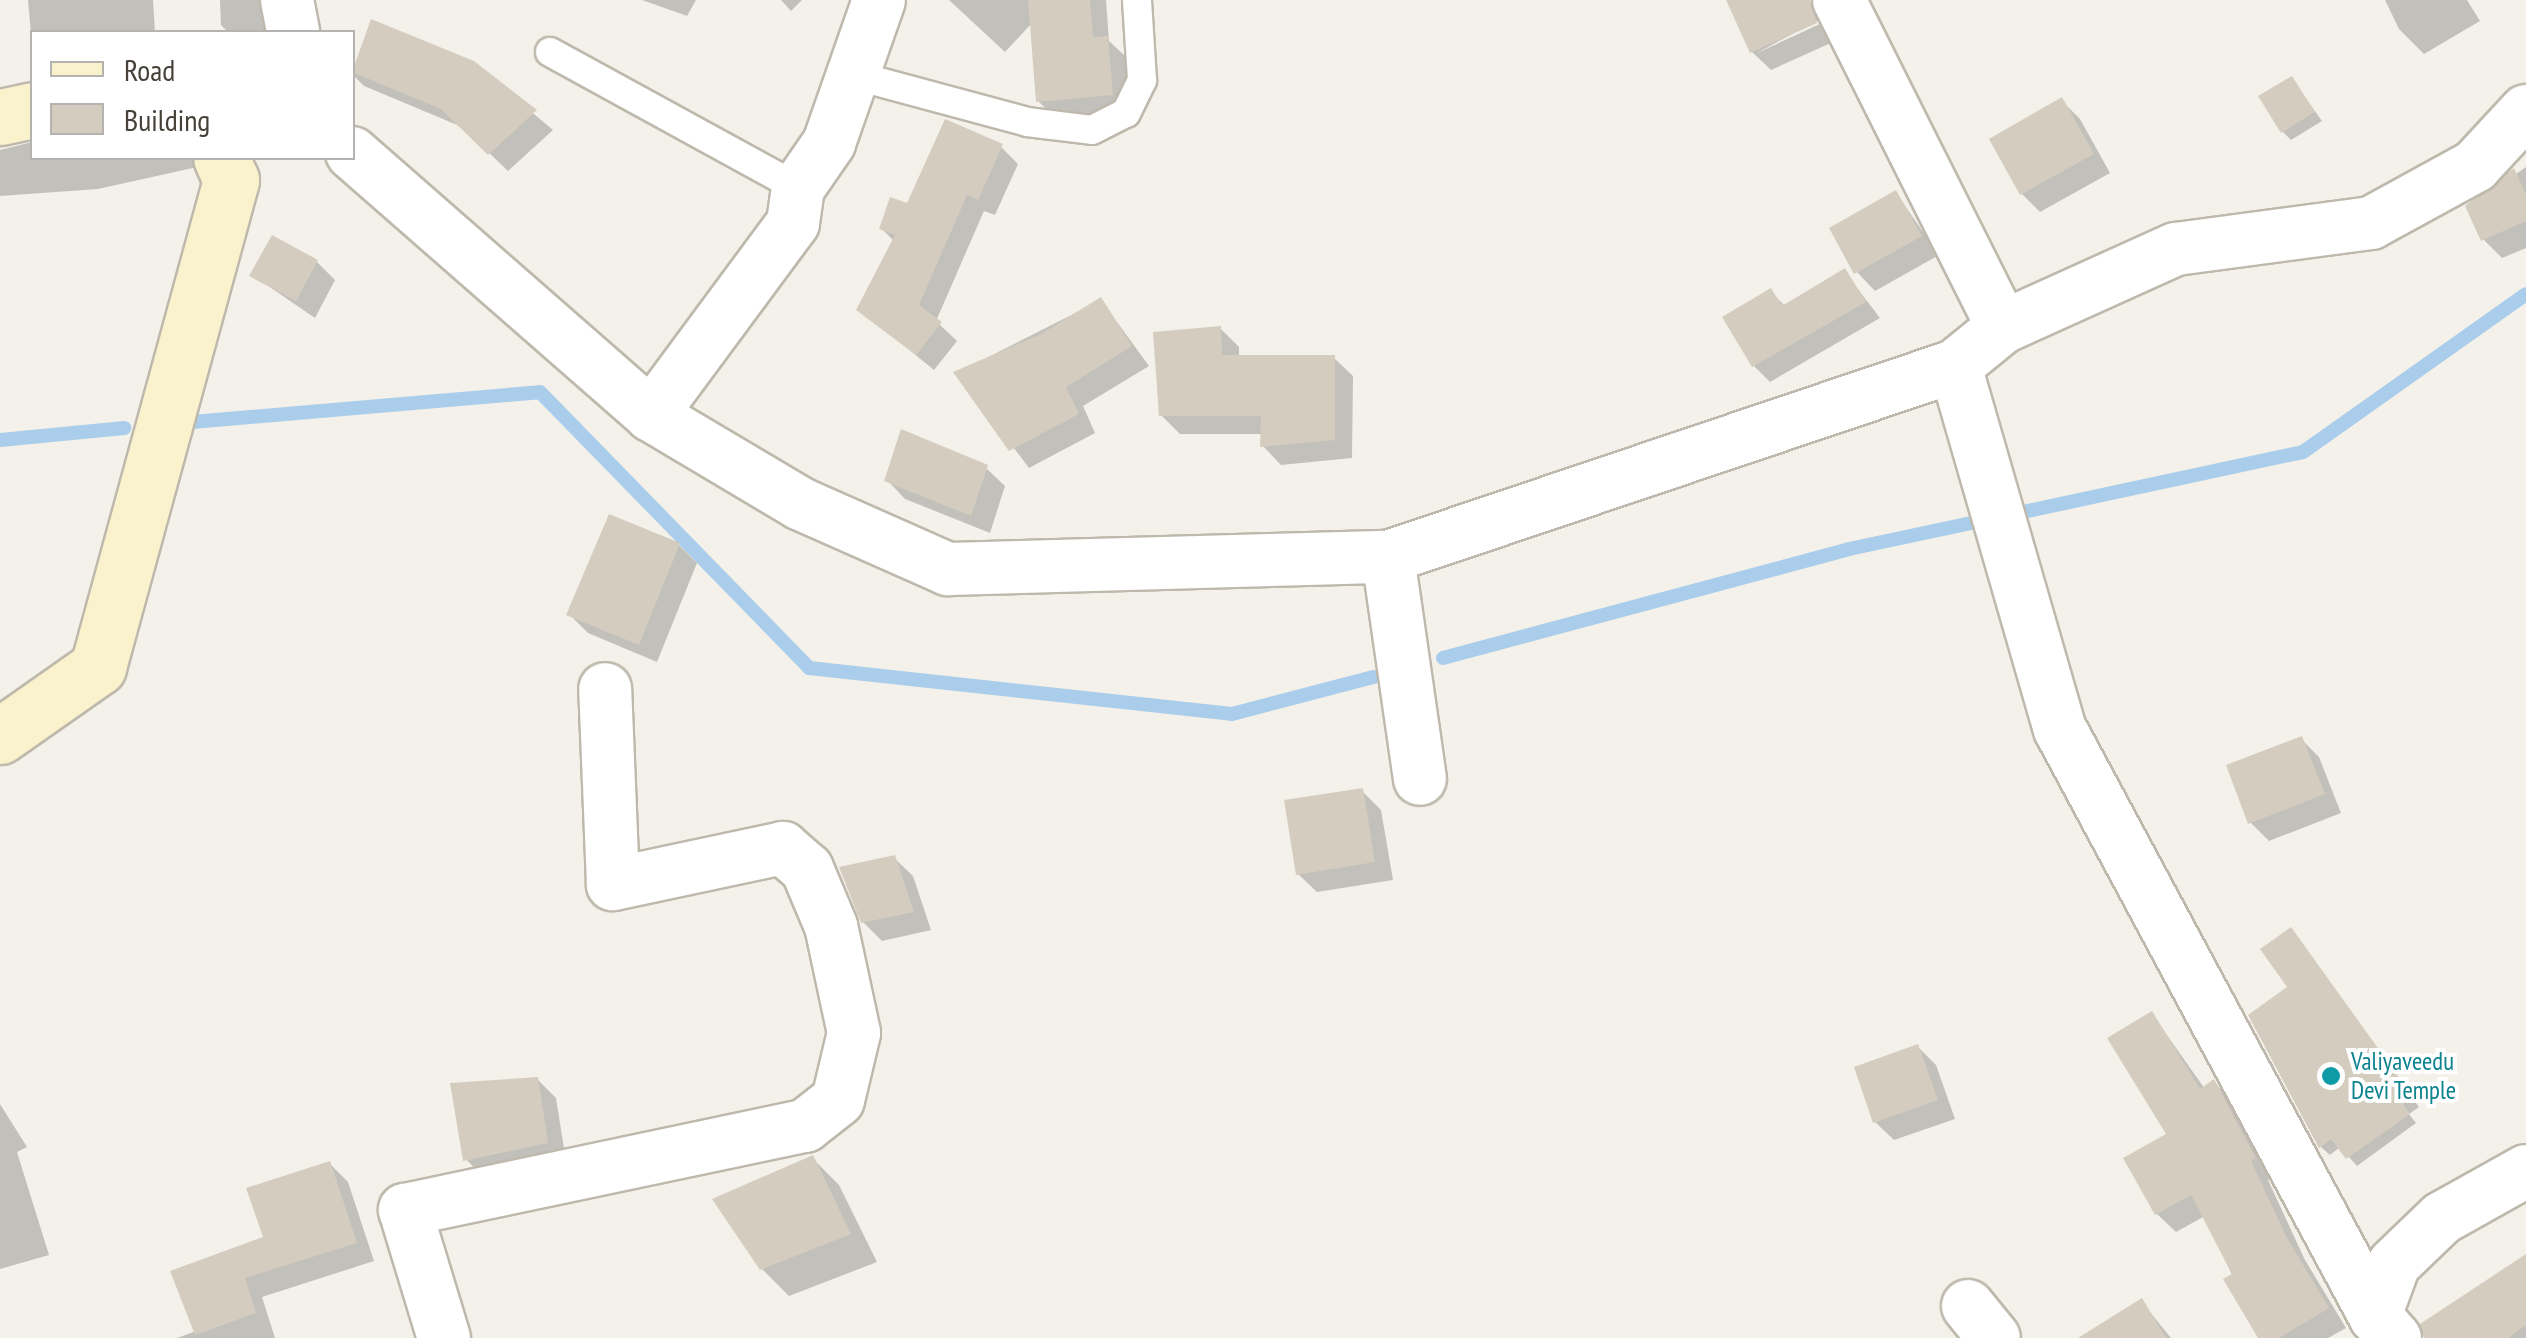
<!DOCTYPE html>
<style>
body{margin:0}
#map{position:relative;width:2526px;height:1338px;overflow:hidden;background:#f3f1e9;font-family:"PT Sans Narrow",sans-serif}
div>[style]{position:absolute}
.shadow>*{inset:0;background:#0003}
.stream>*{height:14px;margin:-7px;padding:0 7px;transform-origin:7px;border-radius:7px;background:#aacdeb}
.building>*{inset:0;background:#d4cdbf}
.roads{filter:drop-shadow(2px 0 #beb9ac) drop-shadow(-2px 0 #beb9ac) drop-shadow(0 2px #beb9ac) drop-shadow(0 -2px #beb9ac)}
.lane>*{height:28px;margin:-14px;padding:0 14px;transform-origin:14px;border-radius:14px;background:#fff}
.street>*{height:52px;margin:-26px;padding:0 26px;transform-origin:26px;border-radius:26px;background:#fff}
.secondary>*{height:55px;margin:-27.5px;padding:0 27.5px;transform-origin:27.5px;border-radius:27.5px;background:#faf2cc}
.dots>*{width:28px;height:28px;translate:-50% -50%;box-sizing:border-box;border:5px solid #fff;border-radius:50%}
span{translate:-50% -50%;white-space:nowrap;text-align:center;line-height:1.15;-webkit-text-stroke:8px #fff;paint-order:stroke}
.culture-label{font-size:25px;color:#0d838f}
.left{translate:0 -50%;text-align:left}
.legend{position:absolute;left:30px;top:30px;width:325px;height:130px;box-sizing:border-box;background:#fff;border:2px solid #b5b3af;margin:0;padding:12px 18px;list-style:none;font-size:30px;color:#464138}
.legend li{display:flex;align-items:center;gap:20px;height:50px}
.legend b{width:50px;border:2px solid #b5b3af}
</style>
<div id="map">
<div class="shadow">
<div style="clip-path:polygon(28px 0,153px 0,155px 32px,32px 32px,32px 45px)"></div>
<div style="clip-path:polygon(220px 0,281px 0,277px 32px,228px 32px,221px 25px)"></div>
<div style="clip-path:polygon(642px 0,696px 0,687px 16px)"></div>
<div style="clip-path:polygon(781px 0,802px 0,791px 11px)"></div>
<div style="clip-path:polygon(949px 0,1106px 0,1109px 41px,1126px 57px,1130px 113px,1057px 119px,1038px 101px,1032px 23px,1005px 52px)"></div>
<div style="clip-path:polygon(1744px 0,1809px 0,1820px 19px,1757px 53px,1822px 23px,1833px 42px,1771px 70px,1752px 52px)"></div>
<div style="clip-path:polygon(2385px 0,2467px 0,2480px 21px,2424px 54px,2399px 29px)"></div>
<div style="clip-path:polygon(410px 59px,473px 63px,553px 130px,508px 171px,462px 127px,364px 86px,352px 74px,352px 69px)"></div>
<div style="clip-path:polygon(2292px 79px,2322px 121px,2291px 140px,2283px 132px)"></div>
<div style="clip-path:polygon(2061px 100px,2080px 119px,2110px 173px,2040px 212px,2022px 194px)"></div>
<div style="clip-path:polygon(32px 142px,32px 158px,215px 158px,211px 164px,98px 189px,0 196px,0 150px)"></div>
<div style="clip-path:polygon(1001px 147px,1018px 164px,995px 215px,984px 211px,936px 321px,957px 341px,934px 370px,859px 309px,895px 242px,882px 229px)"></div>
<div style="clip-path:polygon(2526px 167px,2526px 248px,2502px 258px,2484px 240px,2468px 207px)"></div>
<div style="clip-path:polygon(1896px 193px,1939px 255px,1875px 291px,1857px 272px)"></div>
<div style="clip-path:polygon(317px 262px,335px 280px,315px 318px,252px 275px)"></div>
<div style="clip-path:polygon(1844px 271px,1880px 318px,1770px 382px,1754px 366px,1770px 291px,1786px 307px)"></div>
<div style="clip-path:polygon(1101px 300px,1149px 366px,1083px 406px,1095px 433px,1029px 468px,957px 373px)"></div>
<div style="clip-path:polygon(1220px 328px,1239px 347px,1239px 358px,1334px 358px,1353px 376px,1352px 458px,1281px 465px,1263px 446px,1263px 434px,1180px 434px,1161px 415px)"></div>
<div style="clip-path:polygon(986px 468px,1005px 486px,990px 533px,905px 499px,887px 480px)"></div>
<div style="clip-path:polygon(679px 545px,697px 563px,657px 662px,588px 633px,569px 614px)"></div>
<div style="clip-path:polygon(2301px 739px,2319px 757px,2341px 813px,2269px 841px,2250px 822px)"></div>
<div style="clip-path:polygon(1362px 791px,1381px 810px,1393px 880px,1317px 892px,1298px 874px)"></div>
<div style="clip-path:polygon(894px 858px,913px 876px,931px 930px,882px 941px,863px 922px)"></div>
<div style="clip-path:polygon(2299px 939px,2419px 1107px,2409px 1114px,2416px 1123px,2357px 1166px,2340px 1147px,2330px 1155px,2321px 1147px,2251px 1016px,2290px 988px)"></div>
<div style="clip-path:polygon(2152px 1014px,2205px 1089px,2214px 1082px,2232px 1101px,2273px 1177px,2268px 1180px,2305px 1260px,2346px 1328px,2328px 1338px,2261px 1338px,2205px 1216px,2176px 1232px,2157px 1214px,2169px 1135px)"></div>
<div style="clip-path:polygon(1918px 1047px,1936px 1065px,1955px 1119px,1894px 1140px,1875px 1122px)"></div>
<div style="clip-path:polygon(537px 1079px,556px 1098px,566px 1161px,484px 1178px,466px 1159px)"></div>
<div style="clip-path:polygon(0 1104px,27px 1147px,17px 1152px,49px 1255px,0 1269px)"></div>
<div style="clip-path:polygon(812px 1158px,839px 1185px,877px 1262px,789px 1296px,762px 1269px)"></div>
<div style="clip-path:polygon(329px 1163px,348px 1182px,374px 1261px,262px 1297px,275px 1338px,177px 1338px,196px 1331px)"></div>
<div style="clip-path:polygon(2526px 1268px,2526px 1338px,2425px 1338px)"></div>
<div style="clip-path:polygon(2141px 1301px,2171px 1338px,2082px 1338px)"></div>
</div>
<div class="stream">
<div style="left:180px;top:423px;width:361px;rotate:-4.9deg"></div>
<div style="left:540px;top:392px;width:385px;rotate:45.7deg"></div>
<div style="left:809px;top:668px;width:425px;rotate:6.2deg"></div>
<div style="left:1232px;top:714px;width:146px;rotate:-14.7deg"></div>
<div style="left:0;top:440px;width:125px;rotate:-5.5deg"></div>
<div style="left:2023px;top:512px;width:286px;rotate:-12.1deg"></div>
<div style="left:2303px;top:452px;width:273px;rotate:-35.3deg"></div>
<div style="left:1443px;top:658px;width:420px;rotate:-15deg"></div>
<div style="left:1849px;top:549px;width:125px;rotate:-12deg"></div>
</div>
<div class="building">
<div style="clip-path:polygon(1028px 0,1090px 0,1093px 37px,1108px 36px,1113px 95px,1036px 102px)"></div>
<div style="clip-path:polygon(1726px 0,1809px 0,1817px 23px,1750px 53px)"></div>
<div style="clip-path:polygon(371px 19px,474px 61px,537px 110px,488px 155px,441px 109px,352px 72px)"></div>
<div style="clip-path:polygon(2292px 76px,2315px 112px,2281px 133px,2258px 96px)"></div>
<div style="clip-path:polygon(2062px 97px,2094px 154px,2020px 195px,1989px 139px)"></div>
<div style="clip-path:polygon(945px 119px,1003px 144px,978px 200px,967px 195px,919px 305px,942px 322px,916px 355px,856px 310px,895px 235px,879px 229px,890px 197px,907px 203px)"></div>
<div style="clip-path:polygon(2514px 168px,2526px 195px,2526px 221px,2481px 241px,2465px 206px)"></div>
<div style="clip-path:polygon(1896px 190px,1922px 236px,1854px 274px,1829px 228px)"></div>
<div style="clip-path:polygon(272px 235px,318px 260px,296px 301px,249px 276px)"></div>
<div style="clip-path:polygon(1845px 268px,1866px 302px,1752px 367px,1722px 317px,1771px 288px,1782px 306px)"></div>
<div style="clip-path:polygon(1101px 297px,1132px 346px,1066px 387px,1079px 414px,1009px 451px,953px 372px,1041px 334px)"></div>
<div style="clip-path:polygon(1221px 326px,1222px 355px,1335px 355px,1335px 440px,1260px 447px,1261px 416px,1159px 416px,1153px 332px)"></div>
<div style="clip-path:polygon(901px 429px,988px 465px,971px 516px,884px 481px)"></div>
<div style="clip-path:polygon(609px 514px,680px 543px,639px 645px,566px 615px)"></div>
<div style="clip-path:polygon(2302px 736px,2325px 794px,2248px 824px,2226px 765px)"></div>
<div style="clip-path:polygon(1363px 788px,1375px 862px,1296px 875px,1284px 800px)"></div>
<div style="clip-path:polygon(895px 855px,914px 912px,861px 923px,839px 867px)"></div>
<div style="clip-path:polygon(2291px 927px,2413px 1097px,2403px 1104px,2410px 1114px,2346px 1159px,2331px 1139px,2319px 1148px,2248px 1015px,2287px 987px,2260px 949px)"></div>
<div style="clip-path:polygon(2152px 1011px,2200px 1089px,2214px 1079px,2256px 1158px,2251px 1161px,2287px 1238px,2329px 1308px,2279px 1338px,2258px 1338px,2223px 1279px,2232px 1274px,2191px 1195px,2155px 1215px,2123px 1158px,2166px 1134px,2107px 1038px)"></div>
<div style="clip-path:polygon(1918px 1044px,1938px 1100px,1873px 1123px,1854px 1067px)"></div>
<div style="clip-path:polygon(538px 1077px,548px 1143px,463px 1161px,450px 1083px)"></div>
<div style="clip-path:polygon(813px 1155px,851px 1234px,760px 1270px,712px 1199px)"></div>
<div style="clip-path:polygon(330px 1161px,357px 1243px,245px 1278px,256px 1313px,195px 1335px,170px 1271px,263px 1237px,246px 1188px)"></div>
<div style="clip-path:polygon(2526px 1254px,2526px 1325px,2508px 1338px,2424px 1338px,2420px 1324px)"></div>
<div style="clip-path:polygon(2142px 1298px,2166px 1338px,2078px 1338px)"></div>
</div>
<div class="roads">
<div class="lane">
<div style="left:550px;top:52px;width:283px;rotate:28.7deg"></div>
<div style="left:857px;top:76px;width:176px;rotate:15.1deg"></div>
<div style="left:1027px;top:122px;width:65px;rotate:7deg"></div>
<div style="left:1092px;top:130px;width:38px;rotate:-27deg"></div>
<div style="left:1126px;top:113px;width:37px;rotate:-64deg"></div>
<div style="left:1142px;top:80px;width:80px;rotate:-93.6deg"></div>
</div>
<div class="street">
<div style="left:287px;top:0;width:33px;rotate:79deg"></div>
<div style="left:1839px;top:0;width:366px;rotate:63.4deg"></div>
<div style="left:352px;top:153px;width:398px;rotate:41.2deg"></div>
<div style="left:651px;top:415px;width:174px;rotate:30.7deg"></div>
<div style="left:801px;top:504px;width:161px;rotate:23.9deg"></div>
<div style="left:948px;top:569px;width:440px;rotate:-1.6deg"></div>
<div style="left:1388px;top:557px;width:598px;rotate:-18.62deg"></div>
<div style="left:1955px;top:366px;width:62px;rotate:-39.1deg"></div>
<div style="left:2003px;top:327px;width:190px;rotate:-24.3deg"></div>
<div style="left:2176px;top:249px;width:197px;rotate:-7.6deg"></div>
<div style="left:2371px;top:223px;width:119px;rotate:-28.7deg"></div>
<div style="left:2475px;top:166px;width:75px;rotate:-47.2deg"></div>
<div style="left:1955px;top:366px;width:378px;rotate:73.9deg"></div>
<div style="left:2060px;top:729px;width:666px;rotate:61.78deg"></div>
<div style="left:2375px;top:1316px;width:30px;rotate:48deg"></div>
<div style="left:651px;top:415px;width:239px;rotate:-53.5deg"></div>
<div style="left:793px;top:223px;width:35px;rotate:-82deg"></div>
<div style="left:798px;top:188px;width:55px;rotate:-55.4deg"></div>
<div style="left:829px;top:143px;width:151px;rotate:-70.7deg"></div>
<div style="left:1388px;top:557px;width:224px;rotate:81.8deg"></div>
<div style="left:1968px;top:1306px;width:41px;rotate:50.9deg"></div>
<div style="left:2375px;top:1316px;width:55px;rotate:-69.9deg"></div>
<div style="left:2394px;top:1264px;width:66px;rotate:-43.8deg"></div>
<div style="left:2442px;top:1218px;width:96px;rotate:-29.2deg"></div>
<div style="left:444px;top:1338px;width:134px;rotate:-106.9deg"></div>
<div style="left:405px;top:1210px;width:409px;rotate:-11.9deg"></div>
<div style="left:805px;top:1126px;width:42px;rotate:-38.2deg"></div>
<div style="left:838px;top:1100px;width:69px;rotate:-76.6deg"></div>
<div style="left:854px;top:1033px;width:109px;rotate:-102.1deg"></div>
<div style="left:831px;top:926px;width:62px;rotate:-112.8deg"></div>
<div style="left:807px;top:869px;width:32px;rotate:-139deg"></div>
<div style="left:783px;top:848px;width:174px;rotate:168deg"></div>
<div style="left:613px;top:884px;width:195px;rotate:-92.3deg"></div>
</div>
<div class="secondary">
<div style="left:0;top:117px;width:33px;rotate:-12deg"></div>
<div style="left:0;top:736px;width:120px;rotate:-35.1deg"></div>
<div style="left:98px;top:667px;width:505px;rotate:-74.72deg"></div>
<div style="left:231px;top:180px;width:24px;rotate:-114deg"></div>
</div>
</div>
<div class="dots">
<div style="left:2331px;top:1076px;background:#0f9aa8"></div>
</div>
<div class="culture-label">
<span class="left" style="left:2351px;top:1076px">Valiyaveedu<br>Devi Temple</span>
</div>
<ul class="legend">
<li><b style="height:12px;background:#faf2cc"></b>Road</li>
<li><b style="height:28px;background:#d4cdbf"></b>Building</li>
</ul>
</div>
